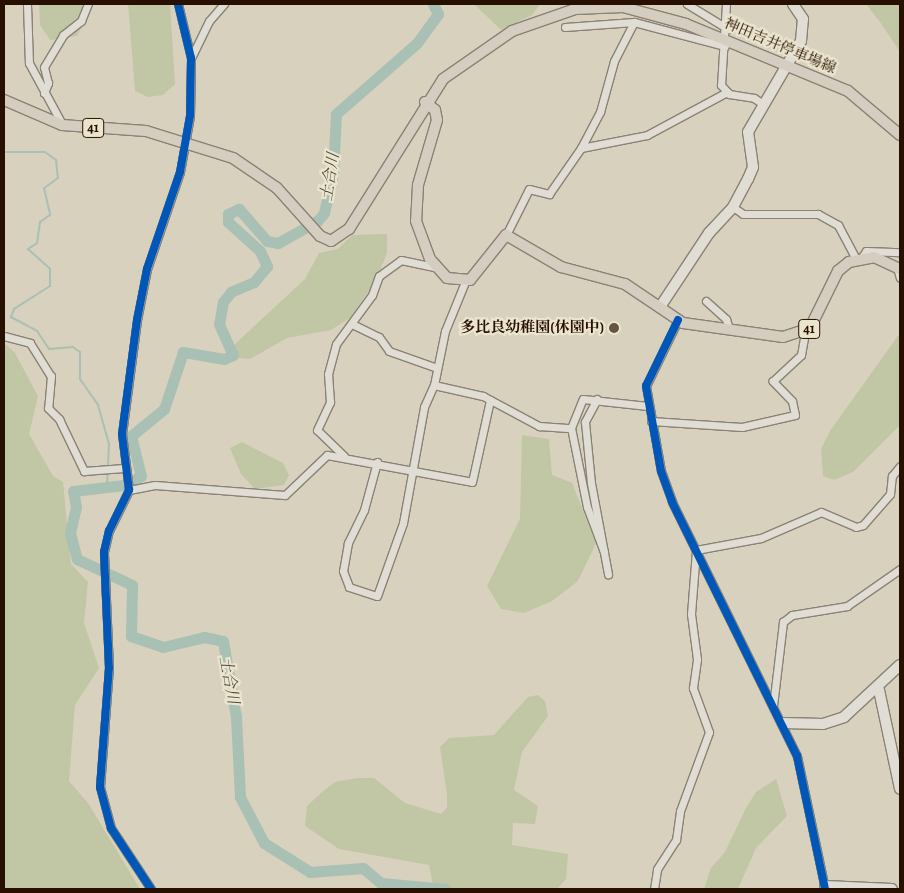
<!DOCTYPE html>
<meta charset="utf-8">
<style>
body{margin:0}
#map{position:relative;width:904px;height:893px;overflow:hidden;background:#d8d1be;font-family:Alegreya,"Noto Serif JP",serif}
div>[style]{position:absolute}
.green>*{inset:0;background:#c1c7a5}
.stream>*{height:2px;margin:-1px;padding:0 1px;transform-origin:1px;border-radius:1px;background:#a9c0b4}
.river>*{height:11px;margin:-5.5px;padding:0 5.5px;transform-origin:5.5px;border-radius:5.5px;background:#a9c0b4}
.roads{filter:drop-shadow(1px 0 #898275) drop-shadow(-1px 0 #898275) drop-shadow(0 1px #898275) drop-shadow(0 -1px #898275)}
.street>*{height:7px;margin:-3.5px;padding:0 3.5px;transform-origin:3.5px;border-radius:3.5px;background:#e0ded4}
.secondary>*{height:10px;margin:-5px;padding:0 5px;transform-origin:5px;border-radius:5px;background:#e0ded4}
.primary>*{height:10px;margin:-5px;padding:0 5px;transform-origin:5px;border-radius:5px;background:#d5cec0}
.cycleway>*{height:8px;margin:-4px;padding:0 4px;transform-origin:4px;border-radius:4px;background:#0057b8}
.dots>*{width:14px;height:14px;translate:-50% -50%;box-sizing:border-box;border:2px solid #ece5ce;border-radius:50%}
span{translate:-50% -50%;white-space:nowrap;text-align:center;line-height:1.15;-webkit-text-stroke:4.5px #ece5ce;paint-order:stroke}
.shield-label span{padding:1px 4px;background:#ece5ce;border:1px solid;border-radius:4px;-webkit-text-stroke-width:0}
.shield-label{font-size:14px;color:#271000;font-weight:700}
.street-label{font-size:15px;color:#271000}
.poi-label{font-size:15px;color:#271000;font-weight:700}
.right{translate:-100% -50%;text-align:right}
.water-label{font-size:16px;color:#4e4b3d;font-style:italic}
.frame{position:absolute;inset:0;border:5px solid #271000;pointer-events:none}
</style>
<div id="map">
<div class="green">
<div style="clip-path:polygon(39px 4px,82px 4px,83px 25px,77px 36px,50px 40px,40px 25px)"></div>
<div style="clip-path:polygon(128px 4px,170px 4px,175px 84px,163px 95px,148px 97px,135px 91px)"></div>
<div style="clip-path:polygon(474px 4px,540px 4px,532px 15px,501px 30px)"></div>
<div style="clip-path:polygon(866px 4px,900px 4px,900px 52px,880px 22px)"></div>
<div style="clip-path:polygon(387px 234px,387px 253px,376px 280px,350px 318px,331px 330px,287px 338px,250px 359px,239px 358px,232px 352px,236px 343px,305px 279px,319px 253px,338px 249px,352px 235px)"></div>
<div style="clip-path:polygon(900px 333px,900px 425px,853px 472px,834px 480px,823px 476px,821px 449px,830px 431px)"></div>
<div style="clip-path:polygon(4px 343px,15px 353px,38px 396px,29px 434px,53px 476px,63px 482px,71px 564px,88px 582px,84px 623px,99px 668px,75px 705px,69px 781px,88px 803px,140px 889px,4px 889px)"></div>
<div style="clip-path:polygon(522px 435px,549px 439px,552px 475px,572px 483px,596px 543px,578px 581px,552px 601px,524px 613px,501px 609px,487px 586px,520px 519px)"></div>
<div style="clip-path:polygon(242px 442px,283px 463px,289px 475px,284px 485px,255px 489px,241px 474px,230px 448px)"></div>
<div style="clip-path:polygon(538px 695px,545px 701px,548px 716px,522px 752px,514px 790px,538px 806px,535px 824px,513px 823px,512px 845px,568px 854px,566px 879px,557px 889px,434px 889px,429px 865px,339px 849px,305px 826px,307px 806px,321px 793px,335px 782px,357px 778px,374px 778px,405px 803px,441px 814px,447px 808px,447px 795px,440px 747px,449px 738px,494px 735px,528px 697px)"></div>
<div style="clip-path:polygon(776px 779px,787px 816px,756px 848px,738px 889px,704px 889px,711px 868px,725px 852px,746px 808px,756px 792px)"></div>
</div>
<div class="stream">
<div style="left:4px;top:152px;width:41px"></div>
<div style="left:45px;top:152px;width:14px;rotate:36deg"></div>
<div style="left:56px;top:160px;width:18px;rotate:84deg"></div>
<div style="left:58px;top:178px;width:17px;rotate:144deg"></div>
<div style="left:44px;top:188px;width:28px;rotate:77deg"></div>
<div style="left:50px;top:215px;width:12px;rotate:145deg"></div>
<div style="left:40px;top:222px;width:21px;rotate:98deg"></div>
<div style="left:37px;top:243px;width:11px;rotate:146deg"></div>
<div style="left:28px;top:249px;width:30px;rotate:42deg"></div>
<div style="left:50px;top:269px;width:17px;rotate:90deg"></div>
<div style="left:50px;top:286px;width:43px;rotate:147.4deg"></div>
<div style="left:14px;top:309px;width:9px;rotate:111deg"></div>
<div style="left:11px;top:317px;width:30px;rotate:28deg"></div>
<div style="left:37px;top:331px;width:22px;rotate:56deg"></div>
<div style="left:49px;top:349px;width:24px;rotate:-5deg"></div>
<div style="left:73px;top:347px;width:9px;rotate:36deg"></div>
<div style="left:80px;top:352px;width:27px;rotate:90deg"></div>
<div style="left:80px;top:379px;width:32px;rotate:55deg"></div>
<div style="left:98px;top:405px;width:41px;rotate:74.2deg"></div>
<div style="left:109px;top:444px;width:42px;rotate:92.7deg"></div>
</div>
<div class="river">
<div style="left:433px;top:4px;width:11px;rotate:63deg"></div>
<div style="left:438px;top:14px;width:36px;rotate:126deg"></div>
<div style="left:417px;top:43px;width:108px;rotate:138.8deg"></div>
<div style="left:336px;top:114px;width:59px;rotate:92.9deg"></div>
<div style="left:333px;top:173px;width:41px;rotate:102.7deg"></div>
<div style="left:324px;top:213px;width:11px;rotate:131deg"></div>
<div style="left:317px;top:221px;width:45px;rotate:150.6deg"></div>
<div style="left:278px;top:243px;width:11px;rotate:-170deg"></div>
<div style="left:267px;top:241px;width:43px;rotate:-131.2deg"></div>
<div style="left:239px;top:209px;width:12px;rotate:156deg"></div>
<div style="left:228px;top:214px;width:8px;rotate:90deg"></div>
<div style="left:228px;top:222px;width:43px;rotate:42.2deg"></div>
<div style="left:260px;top:251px;width:17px;rotate:65deg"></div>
<div style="left:267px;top:266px;width:21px;rotate:129deg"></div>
<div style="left:254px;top:282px;width:25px;rotate:157deg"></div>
<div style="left:231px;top:292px;width:13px;rotate:129deg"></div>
<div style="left:223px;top:302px;width:22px;rotate:100deg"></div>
<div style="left:219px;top:324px;width:34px;rotate:66deg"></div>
<div style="left:233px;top:355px;width:10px;rotate:156deg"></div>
<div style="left:224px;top:359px;width:42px;rotate:-170.3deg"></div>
<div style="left:183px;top:352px;width:60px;rotate:108.4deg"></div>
<div style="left:164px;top:409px;width:43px;rotate:140.7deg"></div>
<div style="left:131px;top:436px;width:41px;rotate:76deg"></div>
<div style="left:141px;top:476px;width:19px;rotate:152deg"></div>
<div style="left:124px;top:485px;width:51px;rotate:173.3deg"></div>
<div style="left:73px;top:491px;width:16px;rotate:79deg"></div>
<div style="left:76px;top:507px;width:27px;rotate:103deg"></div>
<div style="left:70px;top:533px;width:27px;rotate:75deg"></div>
<div style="left:77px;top:559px;width:61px;rotate:25.3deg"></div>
<div style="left:132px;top:585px;width:51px;rotate:91.1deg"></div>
<div style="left:131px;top:636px;width:34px;rotate:19deg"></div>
<div style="left:163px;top:647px;width:42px;rotate:-13.7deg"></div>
<div style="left:204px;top:637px;width:19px;rotate:12deg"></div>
<div style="left:223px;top:641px;width:77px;rotate:80.3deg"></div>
<div style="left:236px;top:717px;width:80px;rotate:87.1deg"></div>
<div style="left:240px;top:797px;width:52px;rotate:62.4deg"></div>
<div style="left:264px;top:843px;width:54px;rotate:32.2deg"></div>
<div style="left:310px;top:872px;width:53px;rotate:-4.3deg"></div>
<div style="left:363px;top:868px;width:23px;rotate:40deg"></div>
<div style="left:381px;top:883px;width:65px;rotate:5.3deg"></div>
</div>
<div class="roads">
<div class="street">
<div style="left:27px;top:4px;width:59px;rotate:88.1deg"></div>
<div style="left:29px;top:63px;width:69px;rotate:61.6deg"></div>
<div style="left:687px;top:4px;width:48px;rotate:31.4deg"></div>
<div style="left:726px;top:4px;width:81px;rotate:93.5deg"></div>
<div style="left:721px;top:85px;width:12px;rotate:48deg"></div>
<div style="left:729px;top:94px;width:25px;rotate:9deg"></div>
<div style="left:754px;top:98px;width:11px;rotate:34deg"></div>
<div style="left:565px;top:27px;width:69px;rotate:-4.1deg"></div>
<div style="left:634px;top:22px;width:94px;rotate:14.8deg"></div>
<div style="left:191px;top:58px;width:41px;rotate:-64.1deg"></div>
<div style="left:209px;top:21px;width:23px;rotate:-49deg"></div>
<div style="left:44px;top:93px;width:11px;rotate:-68deg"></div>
<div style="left:48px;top:83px;width:16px;rotate:-104deg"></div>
<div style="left:44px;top:67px;width:37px;rotate:-59deg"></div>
<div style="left:63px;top:35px;width:23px;rotate:-38deg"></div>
<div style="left:81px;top:21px;width:18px;rotate:-68deg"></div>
<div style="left:581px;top:148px;width:67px;rotate:-11.1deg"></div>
<div style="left:647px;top:135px;width:91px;rotate:-28.3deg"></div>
<div style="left:733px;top:207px;width:12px;rotate:35deg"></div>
<div style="left:743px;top:214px;width:75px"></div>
<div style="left:818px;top:214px;width:23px;rotate:29deg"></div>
<div style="left:838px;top:225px;width:38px;rotate:62deg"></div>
<div style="left:506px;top:235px;width:51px;rotate:-63.4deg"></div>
<div style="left:529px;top:189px;width:21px;rotate:14deg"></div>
<div style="left:549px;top:194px;width:56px;rotate:-55.2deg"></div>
<div style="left:581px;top:148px;width:41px;rotate:-62.2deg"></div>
<div style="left:600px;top:112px;width:53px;rotate:-74.6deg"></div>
<div style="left:614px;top:61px;width:44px;rotate:-62.9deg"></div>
<div style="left:862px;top:257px;width:7px;rotate:-56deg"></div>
<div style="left:866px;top:251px;width:34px;rotate:2deg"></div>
<div style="left:897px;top:267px;width:11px;rotate:75deg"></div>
<div style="left:706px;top:301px;width:27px;rotate:42deg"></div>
<div style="left:726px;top:319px;width:10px;rotate:73deg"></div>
<div style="left:678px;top:320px;width:73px;rotate:115.9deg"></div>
<div style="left:646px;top:386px;width:86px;rotate:80deg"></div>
<div style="left:661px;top:471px;width:33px;rotate:70deg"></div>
<div style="left:672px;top:502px;width:283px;rotate:63.8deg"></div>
<div style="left:797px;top:756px;width:136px;rotate:78.1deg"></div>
<div style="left:352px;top:324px;width:30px;rotate:26deg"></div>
<div style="left:379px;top:337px;width:17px;rotate:54deg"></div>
<div style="left:389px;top:351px;width:51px;rotate:19.5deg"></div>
<div style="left:4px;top:336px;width:27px;rotate:15deg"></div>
<div style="left:30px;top:343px;width:39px;rotate:58deg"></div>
<div style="left:51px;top:376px;width:32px;rotate:95deg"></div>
<div style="left:48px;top:408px;width:16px;rotate:45deg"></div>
<div style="left:59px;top:419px;width:58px;rotate:64.3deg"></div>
<div style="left:84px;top:471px;width:40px;rotate:-4.3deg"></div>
<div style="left:434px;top:385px;width:50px;rotate:12.7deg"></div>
<div style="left:483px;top:396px;width:64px;rotate:28.2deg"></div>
<div style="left:539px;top:426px;width:32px;rotate:4deg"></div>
<div style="left:597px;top:399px;width:26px;rotate:118deg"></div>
<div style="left:585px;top:422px;width:61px;rotate:84.4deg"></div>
<div style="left:591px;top:483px;width:93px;rotate:79.4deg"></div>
<div style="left:651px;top:421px;width:91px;rotate:3.8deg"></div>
<div style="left:742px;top:427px;width:54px;rotate:-12.8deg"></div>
<div style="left:795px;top:415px;width:14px;rotate:-102deg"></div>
<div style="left:792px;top:401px;width:28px;rotate:-134deg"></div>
<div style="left:773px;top:381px;width:38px;rotate:-43deg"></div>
<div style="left:801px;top:355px;width:22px;rotate:-80deg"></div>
<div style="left:344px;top:456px;width:37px;rotate:-136deg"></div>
<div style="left:317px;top:430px;width:31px;rotate:-65deg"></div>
<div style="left:330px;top:402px;width:28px;rotate:-94deg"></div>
<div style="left:328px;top:374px;width:31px;rotate:-75deg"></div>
<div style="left:336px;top:344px;width:61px;rotate:-53.7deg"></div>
<div style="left:372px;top:295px;width:20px;rotate:-70deg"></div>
<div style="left:379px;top:276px;width:27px;rotate:-36deg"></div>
<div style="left:401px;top:260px;width:35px;rotate:12deg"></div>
<div style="left:377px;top:462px;width:50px;rotate:105.2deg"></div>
<div style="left:364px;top:510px;width:37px;rotate:116deg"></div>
<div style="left:348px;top:543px;width:28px;rotate:100deg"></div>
<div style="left:343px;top:571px;width:17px;rotate:69deg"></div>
<div style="left:349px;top:587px;width:29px;rotate:18deg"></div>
<div style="left:377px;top:596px;width:77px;rotate:-70.4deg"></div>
<div style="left:403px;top:523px;width:118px;rotate:-79.7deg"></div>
<div style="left:424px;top:407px;width:24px;rotate:-66deg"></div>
<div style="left:434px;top:385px;width:55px;rotate:-78.5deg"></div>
<div style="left:445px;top:331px;width:53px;rotate:-67.8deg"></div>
<div style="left:129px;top:490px;width:26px;rotate:-11deg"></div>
<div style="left:155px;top:485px;width:130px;rotate:4.4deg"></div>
<div style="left:285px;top:495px;width:58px;rotate:-43.6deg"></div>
<div style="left:327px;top:455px;width:147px;rotate:10.5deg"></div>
<div style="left:472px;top:482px;width:84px;rotate:-77.6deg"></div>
<div style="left:696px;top:550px;width:66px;rotate:-10.5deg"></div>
<div style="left:761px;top:538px;width:65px;rotate:-23.4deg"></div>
<div style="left:821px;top:512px;width:38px;rotate:23deg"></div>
<div style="left:856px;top:527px;width:7px;rotate:-16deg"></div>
<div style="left:863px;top:525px;width:41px;rotate:-48.9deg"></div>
<div style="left:890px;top:494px;width:18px;rotate:-84deg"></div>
<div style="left:892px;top:476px;width:13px;rotate:-51deg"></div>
<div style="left:604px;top:552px;width:48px;rotate:-110.7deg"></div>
<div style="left:587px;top:507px;width:81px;rotate:-101.4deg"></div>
<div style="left:571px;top:428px;width:31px;rotate:-68deg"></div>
<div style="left:583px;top:399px;width:65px;rotate:6.1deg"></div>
<div style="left:773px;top:706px;width:85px;rotate:-83.2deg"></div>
<div style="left:783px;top:622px;width:11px;rotate:-38deg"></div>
<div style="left:792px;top:615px;width:56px;rotate:-9.3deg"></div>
<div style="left:847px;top:606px;width:65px;rotate:-34.9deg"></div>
<div style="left:151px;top:889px;width:73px;rotate:-123.3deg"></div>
<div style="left:111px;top:828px;width:42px;rotate:-105deg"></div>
<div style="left:100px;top:787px;width:119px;rotate:-85.7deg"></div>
<div style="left:109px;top:668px;width:116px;rotate:-92.5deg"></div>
<div style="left:104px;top:552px;width:22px;rotate:-77deg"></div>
<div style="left:109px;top:531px;width:46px;rotate:-64deg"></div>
<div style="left:129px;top:490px;width:56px;rotate:-97.1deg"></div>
<div style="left:122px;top:434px;width:115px;rotate:-82.5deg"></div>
<div style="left:137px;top:320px;width:52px;rotate:-78.9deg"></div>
<div style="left:147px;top:269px;width:102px;rotate:-71.2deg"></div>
<div style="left:180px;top:172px;width:57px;rotate:-79.9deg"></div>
<div style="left:190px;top:116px;width:58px;rotate:-89deg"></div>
<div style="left:191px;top:58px;width:56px;rotate:-103.5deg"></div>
<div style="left:654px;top:889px;width:20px;rotate:-81deg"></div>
<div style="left:657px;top:869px;width:35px;rotate:-57deg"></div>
<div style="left:676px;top:840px;width:29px;rotate:-82deg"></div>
<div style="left:680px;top:811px;width:84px;rotate:-69.8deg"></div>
<div style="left:709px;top:732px;width:47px;rotate:-110deg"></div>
<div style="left:693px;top:688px;width:29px;rotate:-82deg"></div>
<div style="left:697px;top:659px;width:45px;rotate:-97.6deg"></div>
<div style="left:691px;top:614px;width:63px;rotate:-85.5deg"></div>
</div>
<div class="secondary">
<div style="left:660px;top:307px;width:89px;rotate:-56.5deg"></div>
<div style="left:709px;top:233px;width:35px;rotate:-47deg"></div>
<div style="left:733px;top:207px;width:32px;rotate:-62deg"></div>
<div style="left:748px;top:179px;width:13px;rotate:-67deg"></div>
<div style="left:753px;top:167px;width:35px;rotate:-98deg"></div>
<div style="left:748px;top:132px;width:105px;rotate:-59.8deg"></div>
<div style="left:801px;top:41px;width:22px;rotate:-85deg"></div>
<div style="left:803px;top:19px;width:18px;rotate:-124deg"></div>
<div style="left:879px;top:690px;width:101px;rotate:78deg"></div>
<div style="left:783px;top:723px;width:40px;rotate:1.4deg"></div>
<div style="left:823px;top:724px;width:22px;rotate:-18deg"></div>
<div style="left:844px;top:717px;width:76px;rotate:-42.9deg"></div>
<div style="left:825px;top:886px;width:67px;rotate:2.6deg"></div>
</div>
<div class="primary">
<div style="left:4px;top:100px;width:63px;rotate:23.3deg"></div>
<div style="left:62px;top:125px;width:84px;rotate:4.1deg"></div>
<div style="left:146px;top:131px;width:91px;rotate:17.2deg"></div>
<div style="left:233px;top:158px;width:53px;rotate:34.3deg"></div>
<div style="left:277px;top:188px;width:64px;rotate:48.1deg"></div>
<div style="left:320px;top:236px;width:12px;rotate:24deg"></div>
<div style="left:331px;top:241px;width:22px;rotate:-34deg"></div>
<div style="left:349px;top:229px;width:177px;rotate:-57.9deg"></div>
<div style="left:443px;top:79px;width:84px;rotate:-34.8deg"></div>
<div style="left:512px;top:31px;width:67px;rotate:-19.2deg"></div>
<div style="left:575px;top:9px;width:48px;rotate:-2.4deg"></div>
<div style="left:623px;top:7px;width:65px;rotate:15.1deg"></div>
<div style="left:686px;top:24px;width:175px;rotate:22.5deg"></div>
<div style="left:848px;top:91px;width:68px;rotate:40.2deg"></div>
<div style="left:425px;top:102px;width:13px;rotate:39deg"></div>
<div style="left:435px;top:110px;width:10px;rotate:79deg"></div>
<div style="left:437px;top:120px;width:68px;rotate:106.3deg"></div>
<div style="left:418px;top:185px;width:36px;rotate:93deg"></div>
<div style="left:416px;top:221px;width:40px;rotate:69.8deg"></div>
<div style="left:430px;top:259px;width:25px;rotate:48deg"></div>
<div style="left:447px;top:278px;width:23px;rotate:5deg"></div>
<div style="left:470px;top:280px;width:58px;rotate:-51.3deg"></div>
<div style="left:506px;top:235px;width:64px;rotate:30.2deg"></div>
<div style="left:561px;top:267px;width:66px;rotate:14.9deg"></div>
<div style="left:625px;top:284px;width:70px;rotate:33.9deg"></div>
<div style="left:683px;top:323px;width:101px;rotate:8deg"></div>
<div style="left:783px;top:337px;width:28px;rotate:-18deg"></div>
<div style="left:810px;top:328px;width:64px;rotate:-63.8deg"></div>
<div style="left:838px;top:271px;width:14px;rotate:-39deg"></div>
<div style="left:849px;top:262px;width:25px;rotate:-11deg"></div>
<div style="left:874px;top:257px;width:29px;rotate:25deg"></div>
</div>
</div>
<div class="cycleway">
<div style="left:678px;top:320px;width:73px;rotate:115.9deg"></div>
<div style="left:646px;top:386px;width:86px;rotate:80deg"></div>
<div style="left:661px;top:471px;width:33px;rotate:70deg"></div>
<div style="left:672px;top:502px;width:283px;rotate:63.8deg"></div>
<div style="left:797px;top:756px;width:136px;rotate:78.1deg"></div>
<div style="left:151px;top:889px;width:73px;rotate:-123.3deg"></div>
<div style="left:111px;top:828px;width:42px;rotate:-105deg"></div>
<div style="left:100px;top:787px;width:119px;rotate:-85.7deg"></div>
<div style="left:109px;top:668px;width:116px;rotate:-92.5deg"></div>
<div style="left:104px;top:552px;width:22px;rotate:-77deg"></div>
<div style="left:109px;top:531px;width:46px;rotate:-64deg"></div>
<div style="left:129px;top:490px;width:56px;rotate:-97.1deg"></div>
<div style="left:122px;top:434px;width:115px;rotate:-82.5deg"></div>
<div style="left:137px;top:320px;width:52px;rotate:-78.9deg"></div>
<div style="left:147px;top:269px;width:102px;rotate:-71.2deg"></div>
<div style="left:180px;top:172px;width:57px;rotate:-79.9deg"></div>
<div style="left:190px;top:116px;width:58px;rotate:-89deg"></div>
<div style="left:191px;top:58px;width:56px;rotate:-103.5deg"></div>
</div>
<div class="dots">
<div style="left:614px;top:328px;background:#655442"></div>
</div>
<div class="shield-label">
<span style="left:93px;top:128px">41</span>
<span style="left:809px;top:329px">41</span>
</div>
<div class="street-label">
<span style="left:780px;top:46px;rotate:23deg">神田吉井停車場線</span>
</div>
<div class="poi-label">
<span class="right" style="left:604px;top:328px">多比良幼稚園(休園中)</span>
</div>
<div class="water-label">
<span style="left:330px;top:177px;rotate:-81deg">土合川</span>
<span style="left:229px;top:680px;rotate:80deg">土合川</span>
</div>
<div class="frame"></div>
</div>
